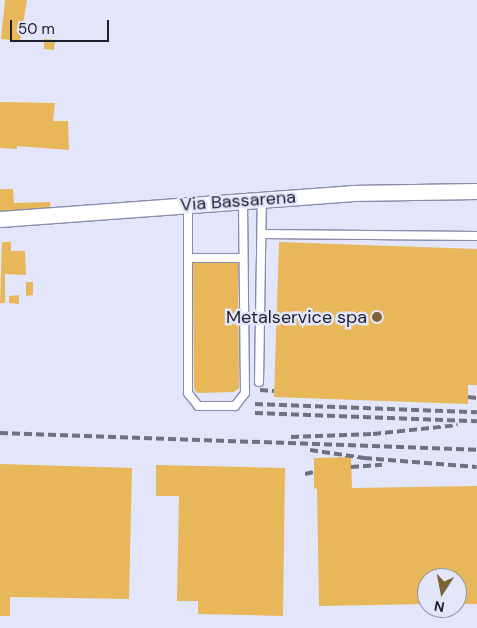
<!DOCTYPE html>
<style>
body{margin:0}
#map{position:relative;width:477px;height:628px;overflow:hidden;background:#e3e6fb;font-family:"DM Sans",sans-serif}
div>[style]{position:absolute}
.building>*{inset:0;background:#e7b75a}
.roads{filter:drop-shadow(1px 0 #888bac) drop-shadow(-1px 0 #888bac) drop-shadow(0 1px #888bac) drop-shadow(0 -1px #888bac)}
.service>*{height:8px;margin:-4px;padding:0 4px;transform-origin:4px;border-radius:4px;background:#fff}
.minor>*{height:15px;margin:-7.5px;padding:0 7.5px;transform-origin:7.5px;border-radius:7.5px;background:#fff}
.rail>*{height:4px;margin-top:-2px;transform-origin:0;background:repeating-linear-gradient(90deg,#6f7181 0 8px,transparent 0 12px)}
.dots>*{width:14px;height:14px;translate:-50% -50%;box-sizing:border-box;border:2px solid #e3e6fb;border-radius:50%}
span{translate:-50% -50%;white-space:nowrap;text-align:center;line-height:1.15;-webkit-text-stroke:5px #e3e6fb;paint-order:stroke}
.street-label{font-size:18px;color:#1e1f2c}
.poi-label{font-size:18px;color:#1e1f2c}
.right{translate:-100% -50%;text-align:right}
.north{position:absolute;left:417px;top:568px;width:50px;height:50px;box-sizing:border-box;background:#e3e6fb;border:1px solid #9496a8;border-radius:50%;rotate:191deg;font-size:14px;font-weight:700;line-height:20px;text-align:center;color:#1e1f2c}
.north::after{content:'';display:block;margin:auto;width:18px;height:22px;background:#7c6334;clip-path:polygon(50% 0,100% 100%,50% 72%,0 100%)}
.scale{position:absolute;left:10px;top:20px;width:99px;height:22px;box-sizing:border-box;border:2px solid #1e1f2c;border-top:0;padding-left:6px;font-size:15px;line-height:18px;white-space:nowrap;color:#1e1f2c;-webkit-text-stroke:4px #e3e6fb;paint-order:stroke}
</style>
<div id="map">
<div class="building">
<div style="clip-path:polygon(5px 0,27px 0,20px 41px,1px 39px)"></div>
<div style="clip-path:polygon(44px 39px,55px 40px,54px 50px,44px 49px)"></div>
<div style="clip-path:polygon(0 102px,55px 103px,53px 121px,68px 121px,69px 150px,17px 146px,17px 149px,0 148px)"></div>
<div style="clip-path:polygon(0 189px,13px 189px,14px 203px,50px 202px,51px 214px,0 215px)"></div>
<div style="clip-path:polygon(2px 242px,11px 242px,11px 251px,25px 251px,26px 275px,5px 274px,5px 303px,0 303px)"></div>
<div style="clip-path:polygon(279px 242px,477px 249px,477px 385px,468px 385px,468px 404px,274px 397px)"></div>
<div style="clip-path:polygon(193px 263px,238px 263px,239px 388px,234px 392px,197px 393px,194px 388px)"></div>
<div style="clip-path:polygon(26px 282px,33px 282px,33px 295px,26px 296px)"></div>
<div style="clip-path:polygon(19px 295px,19px 304px,9px 303px,9px 296px)"></div>
<div style="clip-path:polygon(351px 457px,352px 488px,477px 486px,477px 604px,457px 604px,457px 578px,427px 578px,427px 604px,319px 606px,317px 488px,314px 489px,314px 458px)"></div>
<div style="clip-path:polygon(0 464px,132px 468px,129px 599px,10px 597px,10px 616px,0 616px)"></div>
<div style="clip-path:polygon(156px 465px,285px 468px,283px 616px,198px 614px,198px 601px,177px 601px,179px 496px,156px 496px)"></div>
</div>
<div class="roads">
<div class="service">
<div style="left:188px;top:203px;width:190px;rotate:90deg"></div>
<div style="left:188px;top:393px;width:16px;rotate:52deg"></div>
<div style="left:198px;top:406px;width:37px"></div>
<div style="left:235px;top:406px;width:16px;rotate:-52deg"></div>
<div style="left:245px;top:393px;width:193px;rotate:-90.6deg"></div>
<div style="left:262px;top:234px;width:215px;rotate:0.5deg"></div>
<div style="left:188px;top:258px;width:55px"></div>
<div style="left:259px;top:382px;width:183px;rotate:-89.1deg"></div>
</div>
<div class="minor">
<div style="left:0;top:219px;width:352px;rotate:-4.2deg"></div>
<div style="left:351px;top:193px;width:126px;rotate:-0.9deg"></div>
</div>
</div>
<div class="rail">
<div style="left:260px;top:390px;width:14px;rotate:4deg"></div>
<div style="left:468px;top:397px;width:9px;rotate:6deg"></div>
<div style="left:255px;top:404px;width:222px;rotate:2.1deg"></div>
<div style="left:255px;top:413px;width:222px;rotate:2.1deg"></div>
<div style="left:0;top:433px;width:477px;rotate:2deg"></div>
<div style="left:291px;top:437px;width:82px;rotate:-2.1deg"></div>
<div style="left:373px;top:434px;width:85px;rotate:-6deg"></div>
<div style="left:310px;top:450px;width:55px;rotate:8.4deg"></div>
<div style="left:364px;top:458px;width:113px;rotate:4.6deg"></div>
<div style="left:351px;top:467px;width:31px;rotate:-4deg"></div>
<div style="left:305px;top:474px;width:9px;rotate:-13deg"></div>
</div>
<div class="dots">
<div style="left:377px;top:317px;background:#7c6334"></div>
</div>
<div class="street-label">
<span style="left:238px;top:201px;rotate:-4deg">Via Bassarena</span>
</div>
<div class="poi-label">
<span class="right" style="left:367px;top:317px">Metalservice spa</span>
</div>
<div class="north">N</div>
<div class="scale">50 m</div>
</div>
